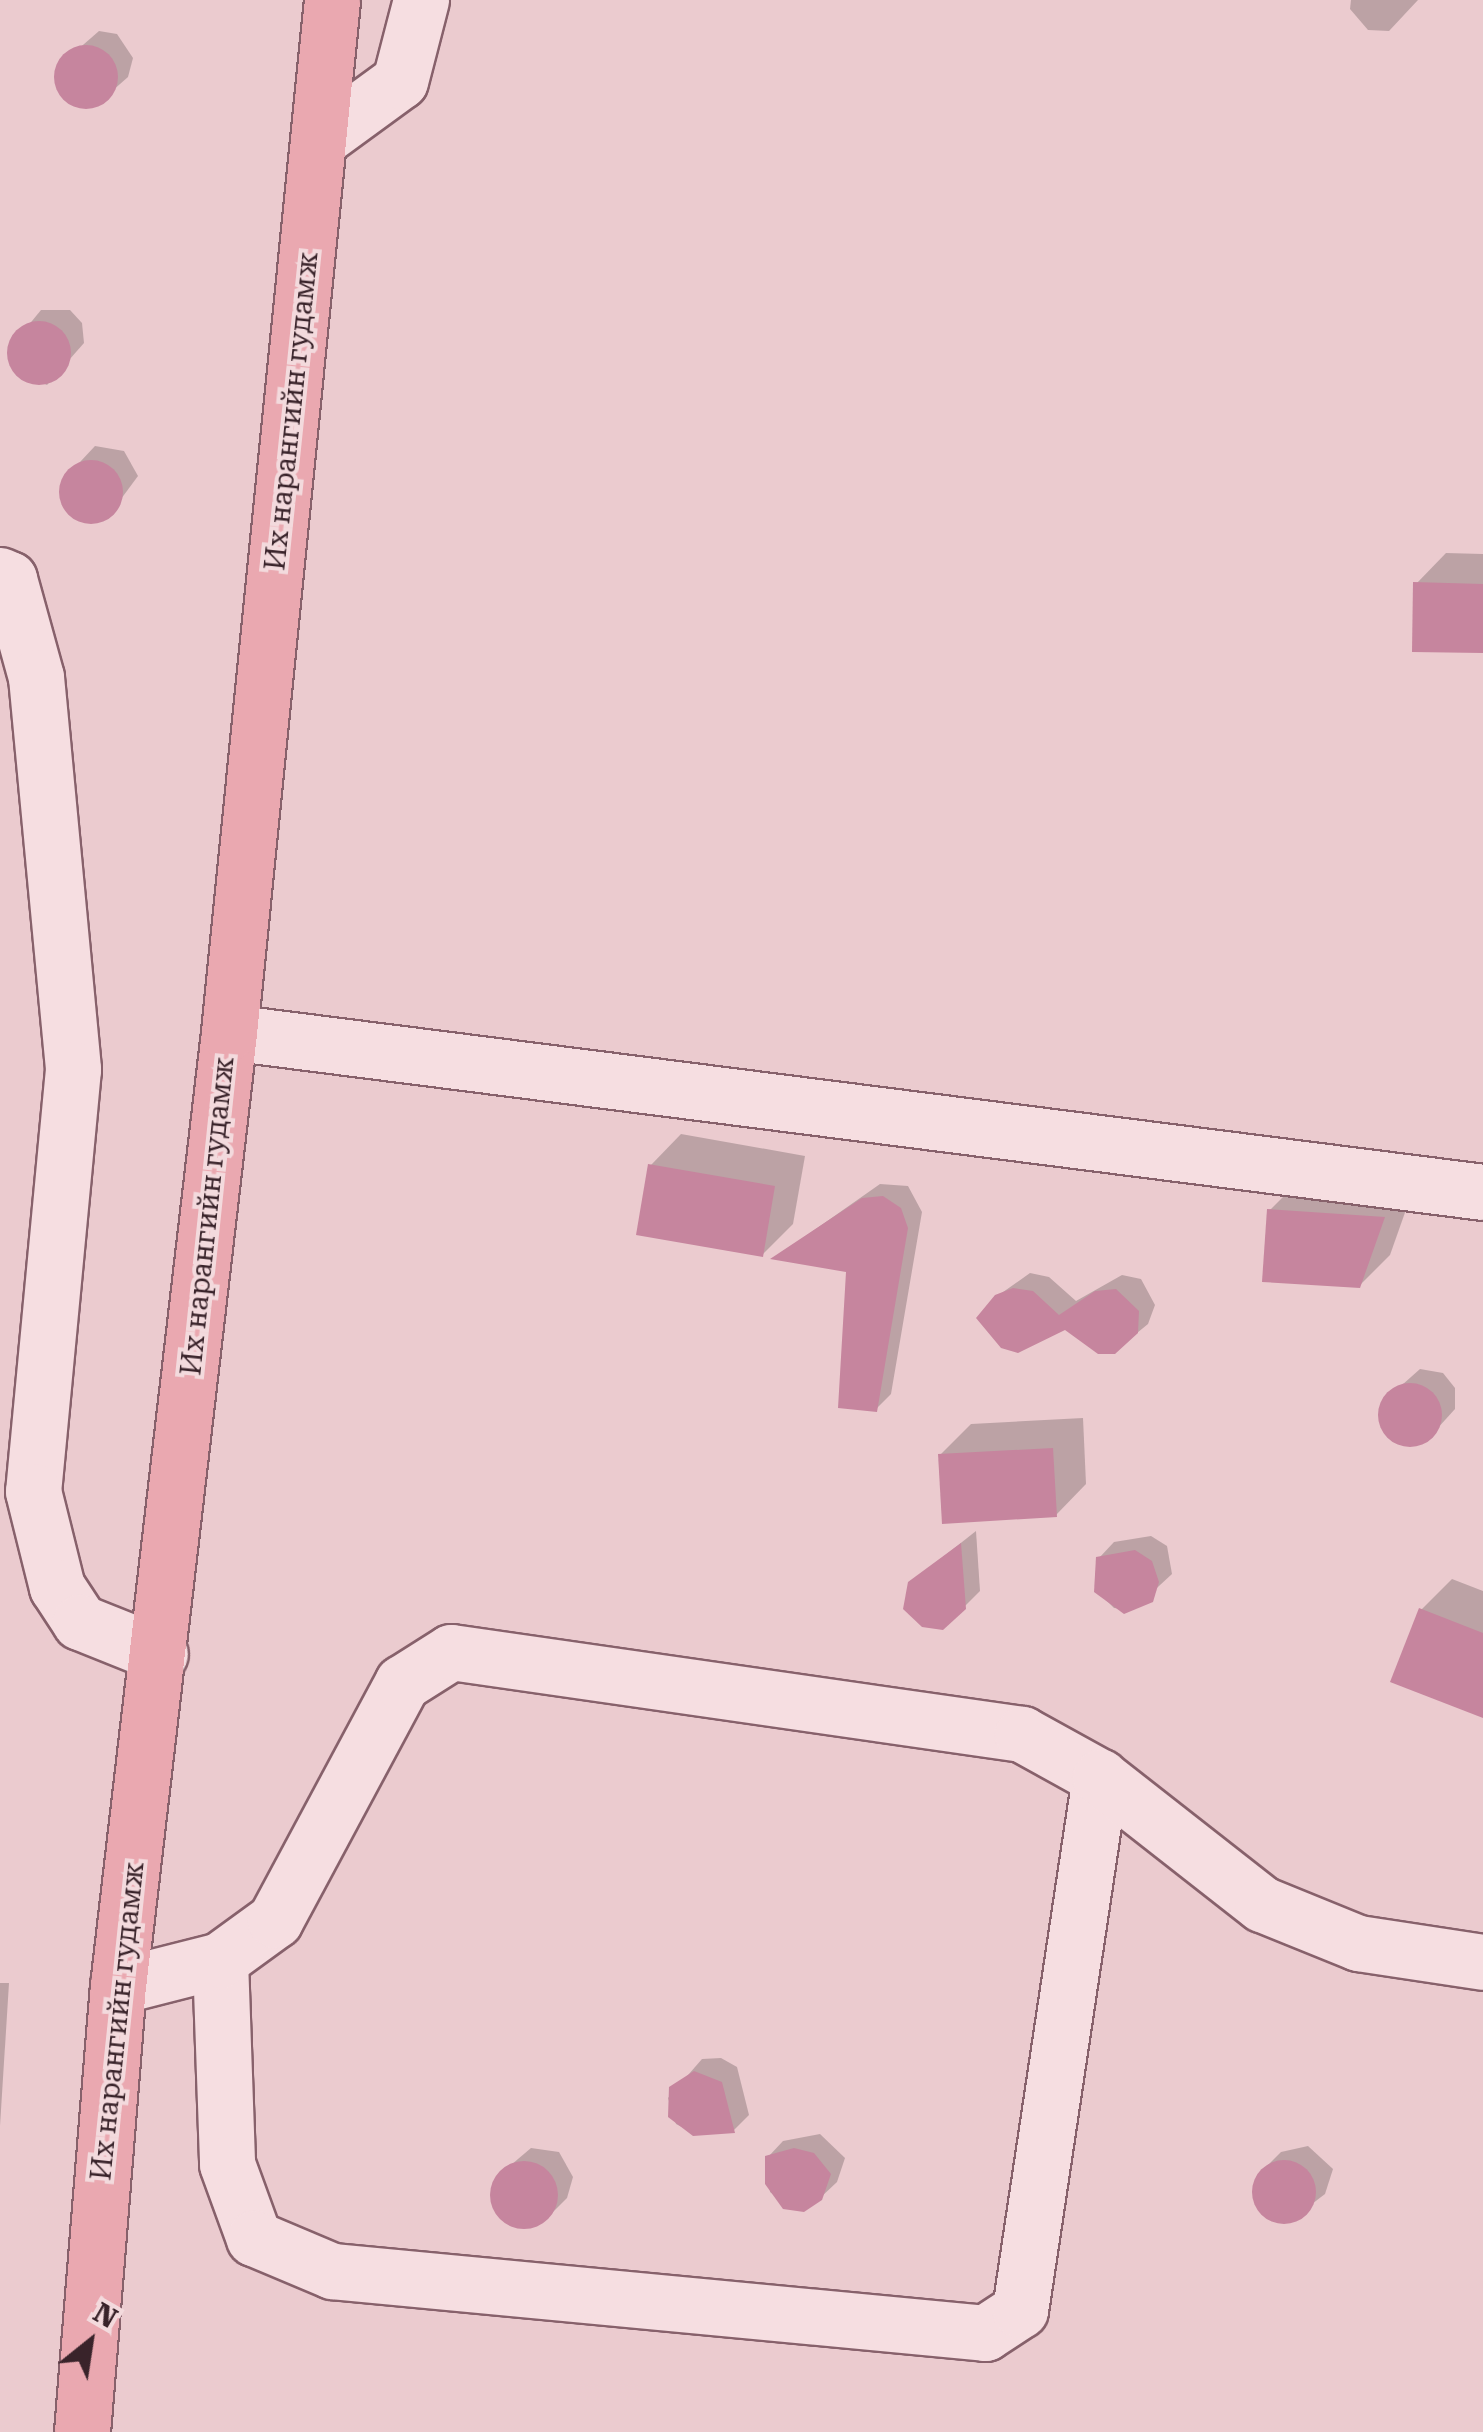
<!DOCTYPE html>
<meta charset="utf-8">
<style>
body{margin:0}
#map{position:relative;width:1483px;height:2432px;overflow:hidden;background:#ebcbcf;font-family:"Roboto Serif",serif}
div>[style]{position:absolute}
.shadow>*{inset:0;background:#0003}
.building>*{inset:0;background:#c6859e}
.round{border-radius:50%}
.roads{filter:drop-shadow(2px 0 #87616b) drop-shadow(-2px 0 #87616b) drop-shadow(0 2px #87616b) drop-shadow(0 -2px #87616b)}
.minor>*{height:55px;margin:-27.5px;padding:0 27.5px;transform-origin:27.5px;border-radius:27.5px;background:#f6dee1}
.major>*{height:55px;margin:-27.5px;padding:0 27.5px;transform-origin:27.5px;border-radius:27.5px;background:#eaa8b0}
span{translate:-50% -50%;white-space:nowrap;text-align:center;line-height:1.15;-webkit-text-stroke:8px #f3dadd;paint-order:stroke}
.street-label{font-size:28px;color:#39232a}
.north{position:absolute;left:40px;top:2292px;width:100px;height:100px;-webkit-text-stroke:8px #f3dadd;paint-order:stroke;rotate:30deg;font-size:28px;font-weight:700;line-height:40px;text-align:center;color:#39232a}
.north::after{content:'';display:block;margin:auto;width:35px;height:45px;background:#39232a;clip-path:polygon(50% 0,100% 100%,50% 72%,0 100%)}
</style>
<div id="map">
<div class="shadow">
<div style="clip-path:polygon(1351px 0,1418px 0,1389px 31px,1368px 30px,1350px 9px)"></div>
<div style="clip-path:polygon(99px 31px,117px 34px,133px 58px,128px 77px,95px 106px,68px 100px,57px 84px,60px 65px)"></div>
<div style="clip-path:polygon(41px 310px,70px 310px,82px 323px,84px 343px,47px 385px,13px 368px,9px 349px)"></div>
<div style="clip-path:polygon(95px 446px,124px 451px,138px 476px,107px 518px,88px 522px,61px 502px,66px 477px)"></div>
<div style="clip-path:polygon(1446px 553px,1483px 554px,1483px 650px,1416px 584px)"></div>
<div style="clip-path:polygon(681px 1134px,805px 1156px,793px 1224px,762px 1255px,651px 1165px)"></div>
<div style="clip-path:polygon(1300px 1180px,1414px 1187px,1390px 1255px,1359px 1286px,1269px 1211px)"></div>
<div style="clip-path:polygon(880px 1184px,908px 1186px,922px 1212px,891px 1394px,876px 1409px,849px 1270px,776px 1257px)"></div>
<div style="clip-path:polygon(1030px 1273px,1049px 1277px,1076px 1301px,1122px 1275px,1141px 1279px,1155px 1305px,1148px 1324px,1115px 1351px,996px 1297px)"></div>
<div style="clip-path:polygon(1420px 1369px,1443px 1373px,1455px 1388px,1455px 1409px,1426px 1441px,1398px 1442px,1381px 1418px,1384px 1401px)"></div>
<div style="clip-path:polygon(1083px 1418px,1086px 1484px,1056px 1515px,940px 1455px,971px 1424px)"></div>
<div style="clip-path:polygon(976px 1531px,980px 1591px,964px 1607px,910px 1583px)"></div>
<div style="clip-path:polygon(1151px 1536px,1167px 1546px,1172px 1574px,1133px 1610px,1114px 1608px,1097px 1591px,1099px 1558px,1114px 1542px)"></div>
<div style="clip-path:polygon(1452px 1579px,1483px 1591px,1483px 1716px,1421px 1610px)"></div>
<div style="clip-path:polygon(0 1983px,9px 1983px,0 2126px)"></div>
<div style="clip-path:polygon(721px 2058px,737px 2067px,749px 2115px,734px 2130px,694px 2133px,676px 2124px,668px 2098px,702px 2059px)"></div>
<div style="clip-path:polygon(820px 2134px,845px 2158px,837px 2182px,820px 2198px,793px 2209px,770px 2192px,768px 2157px,783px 2141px)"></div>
<div style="clip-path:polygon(1308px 2146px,1333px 2169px,1325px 2194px,1291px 2220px,1264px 2212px,1255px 2186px,1265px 2168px,1281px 2152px)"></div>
<div style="clip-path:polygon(531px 2148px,559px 2152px,573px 2177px,567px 2198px,551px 2214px,520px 2227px,501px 2218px,492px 2198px,498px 2176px)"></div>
</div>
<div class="building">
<div class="round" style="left:54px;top:45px;width:64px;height:64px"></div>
<div class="round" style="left:7px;top:321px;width:64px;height:64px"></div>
<div class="round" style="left:59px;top:460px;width:64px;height:64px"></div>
<div style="clip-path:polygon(1413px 582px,1483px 584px,1483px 653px,1412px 652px)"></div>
<div style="clip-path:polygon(648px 1164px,775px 1186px,763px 1257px,636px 1235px)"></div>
<div style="clip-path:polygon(883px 1196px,901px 1208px,908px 1228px,877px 1412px,838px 1408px,846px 1272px,770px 1259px,862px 1198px)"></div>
<div style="clip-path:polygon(1267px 1209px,1385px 1217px,1360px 1288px,1262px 1282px)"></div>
<div style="clip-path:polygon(1013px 1288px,1033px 1291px,1059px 1315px,1095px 1291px,1116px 1289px,1139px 1311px,1138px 1333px,1115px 1354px,1098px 1354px,1065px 1330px,1018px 1353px,1001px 1348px,976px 1318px,995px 1295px)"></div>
<div class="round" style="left:1378px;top:1383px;width:64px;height:64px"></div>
<div style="clip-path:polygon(1053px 1448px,1057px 1517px,942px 1524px,938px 1454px)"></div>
<div style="clip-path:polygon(961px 1543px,966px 1609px,943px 1630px,922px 1627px,903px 1609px,908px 1582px)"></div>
<div style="clip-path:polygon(1135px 1550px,1152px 1561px,1159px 1582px,1153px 1602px,1124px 1614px,1094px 1592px,1096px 1557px)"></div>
<div style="clip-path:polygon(1419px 1608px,1483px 1633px,1483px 1718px,1390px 1682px)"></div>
<div style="clip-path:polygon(694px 2071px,722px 2082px,735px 2133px,693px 2136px,668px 2117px,669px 2087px)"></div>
<div style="clip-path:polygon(794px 2148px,814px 2153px,831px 2174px,822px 2200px,804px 2212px,783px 2209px,765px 2184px,765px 2156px)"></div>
<div class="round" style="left:1252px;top:2160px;width:64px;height:64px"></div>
<div class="round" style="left:490px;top:2161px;width:68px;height:68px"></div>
</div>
<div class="roads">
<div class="minor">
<div style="left:319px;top:140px;width:100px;rotate:-36.1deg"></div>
<div style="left:400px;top:81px;width:84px;rotate:-75.5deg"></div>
<div style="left:0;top:575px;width:10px;rotate:24deg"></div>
<div style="left:9px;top:579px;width:102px;rotate:74.6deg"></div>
<div style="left:36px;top:677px;width:394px;rotate:84.6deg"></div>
<div style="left:73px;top:1069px;width:424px;rotate:95.4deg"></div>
<div style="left:33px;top:1491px;width:99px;rotate:76deg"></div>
<div style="left:57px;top:1587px;width:42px;rotate:56.7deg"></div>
<div style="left:80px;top:1622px;width:86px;rotate:21.8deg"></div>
<div style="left:229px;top:1032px;width:1264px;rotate:7.27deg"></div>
<div style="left:220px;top:1960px;width:204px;rotate:88deg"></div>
<div style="left:227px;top:2164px;width:79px;rotate:70deg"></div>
<div style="left:254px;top:2238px;width:85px;rotate:22.9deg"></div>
<div style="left:332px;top:2271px;width:656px;rotate:5.42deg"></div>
<div style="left:985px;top:2333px;width:42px;rotate:-33.3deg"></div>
<div style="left:1020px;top:2310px;width:539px;rotate:-81.46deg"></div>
<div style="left:118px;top:1986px;width:105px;rotate:-14.3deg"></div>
<div style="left:220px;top:1960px;width:68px;rotate:-36deg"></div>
<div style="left:275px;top:1920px;width:269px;rotate:-61.8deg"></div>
<div style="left:402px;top:1683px;width:58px;rotate:-32.3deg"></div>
<div style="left:451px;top:1652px;width:577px;rotate:8.17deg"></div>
<div style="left:1022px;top:1734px;width:89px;rotate:28.9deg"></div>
<div style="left:1100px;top:1777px;width:206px;rotate:38.1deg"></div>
<div style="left:1262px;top:1904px;width:104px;rotate:22.1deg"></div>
<div style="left:1358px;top:1943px;width:126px;rotate:8.6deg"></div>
</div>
<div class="major">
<div style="left:82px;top:2432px;width:447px;rotate:-85.4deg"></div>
<div style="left:118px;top:1986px;width:960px;rotate:-83.36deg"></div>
<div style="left:229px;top:1032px;width:1037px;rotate:-84.3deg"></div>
</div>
</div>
<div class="street-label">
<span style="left:292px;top:411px;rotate:-84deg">Их нарангийн гудамж</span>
<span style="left:208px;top:1216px;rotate:-84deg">Их нарангийн гудамж</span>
<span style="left:118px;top:2021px;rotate:-84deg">Их нарангийн гудамж</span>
</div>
<div class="north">N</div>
</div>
